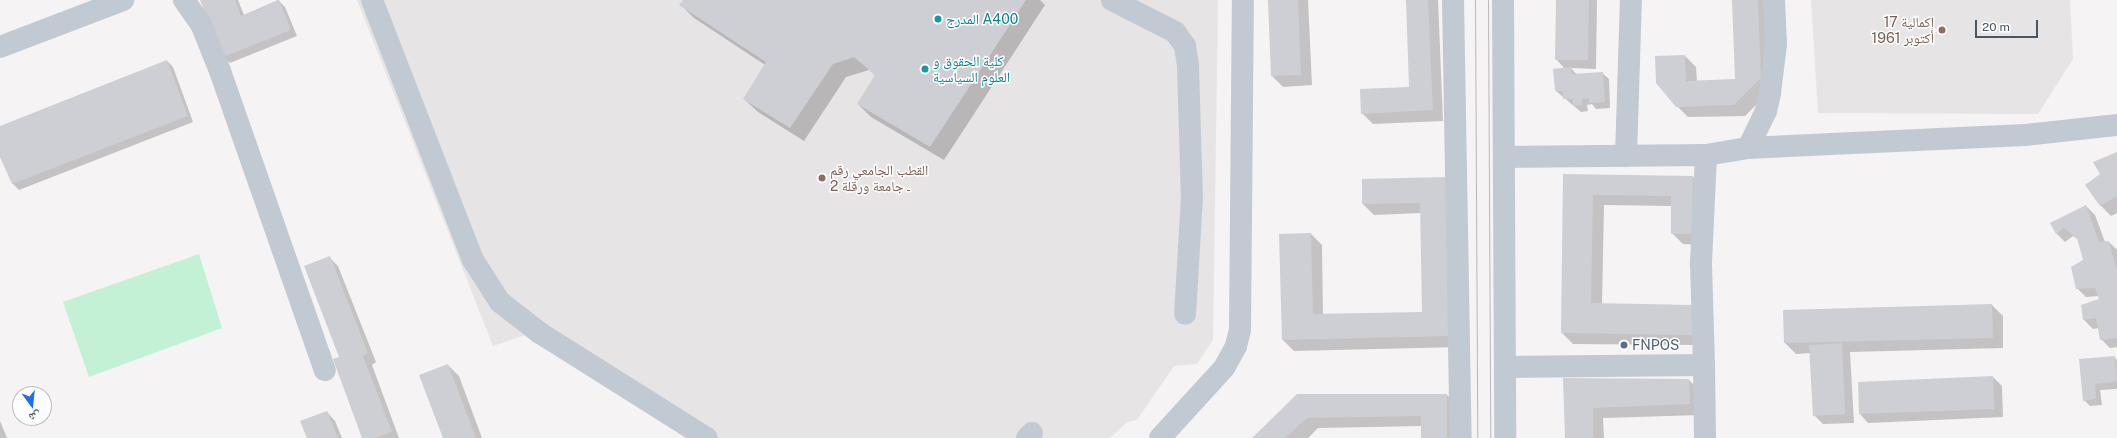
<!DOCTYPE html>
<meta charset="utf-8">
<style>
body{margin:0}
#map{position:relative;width:2117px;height:438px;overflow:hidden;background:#f5f3f3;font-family:"Public Sans","Noto Naskh Arabic",sans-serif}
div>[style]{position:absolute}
.education>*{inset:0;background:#e6e4e5}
.green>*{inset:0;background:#c3f1d5}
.shadow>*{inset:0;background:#0003}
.building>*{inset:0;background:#cdcfd5}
.minor>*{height:22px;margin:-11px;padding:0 11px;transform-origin:11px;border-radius:11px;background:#c1cad2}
.tram>*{height:1px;margin:-0.5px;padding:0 0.5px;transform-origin:0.5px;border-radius:0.5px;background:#b5b8bd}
.dots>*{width:11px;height:11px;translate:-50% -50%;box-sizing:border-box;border:2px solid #fff;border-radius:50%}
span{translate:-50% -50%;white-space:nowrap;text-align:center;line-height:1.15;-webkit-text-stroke:3px #fff;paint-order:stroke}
.culture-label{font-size:14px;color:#0d838f}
.left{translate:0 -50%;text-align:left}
.education-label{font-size:14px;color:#785e54}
.right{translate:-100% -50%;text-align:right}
.service-label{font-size:14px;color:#4e5e75}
.north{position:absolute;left:12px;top:386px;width:40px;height:40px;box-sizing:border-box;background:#fff;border:1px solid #b7bbc0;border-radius:50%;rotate:165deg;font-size:11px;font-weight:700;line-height:16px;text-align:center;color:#4a5661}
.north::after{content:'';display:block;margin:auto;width:14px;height:18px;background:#1a73e8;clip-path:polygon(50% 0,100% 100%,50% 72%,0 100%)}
.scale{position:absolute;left:1975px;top:20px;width:63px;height:18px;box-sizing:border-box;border:2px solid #4a5661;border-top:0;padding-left:5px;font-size:12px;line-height:14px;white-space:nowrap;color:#4a5661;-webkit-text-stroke:3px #fff;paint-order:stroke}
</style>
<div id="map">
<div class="education">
<div style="clip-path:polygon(357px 0,1218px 0,1213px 340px,1197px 364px,1174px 366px,1137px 420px,1127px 422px,1110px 438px,687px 438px,525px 335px,493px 346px)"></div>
<div style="clip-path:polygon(1811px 0,2070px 0,2073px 59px,2038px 114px,1818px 113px)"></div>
</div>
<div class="green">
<div style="clip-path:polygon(199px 254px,222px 328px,89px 377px,63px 302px)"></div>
</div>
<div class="shadow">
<div style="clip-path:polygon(201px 0,238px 0,244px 15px,278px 0,285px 7px,297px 36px,230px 63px,224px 57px)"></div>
<div style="clip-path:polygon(684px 0,1040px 0,1045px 5px,944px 160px,871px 117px,858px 104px,876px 76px,869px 70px,846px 77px,804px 141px,758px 112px,744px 99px,765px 65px,694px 18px,681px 5px)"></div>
<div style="clip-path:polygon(1269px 0,1308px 0,1312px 85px,1283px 87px,1272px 76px)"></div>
<div style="clip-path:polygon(1407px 0,1438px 0,1443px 121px,1373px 124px,1362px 113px,1410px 88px)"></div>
<div style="clip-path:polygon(1557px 0,1597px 0,1596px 69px,1571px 68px,1577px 75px,1602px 73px,1609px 79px,1610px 108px,1596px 109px,1592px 104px,1587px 105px,1588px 111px,1581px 112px,1556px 91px,1554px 69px,1565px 69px,1556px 59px)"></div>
<div style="clip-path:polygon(1733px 0,1769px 0,1772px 89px,1745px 116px,1688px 117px,1677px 106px,1656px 57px,1685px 56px,1696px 67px,1697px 82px,1736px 80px)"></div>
<div style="clip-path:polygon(167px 61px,173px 67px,193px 122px,19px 190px,13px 184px,0 155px,0 128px)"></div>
<div style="clip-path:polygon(2117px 153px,2117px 213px,2111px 216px,2100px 205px,2101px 174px)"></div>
<div style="clip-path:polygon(1564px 175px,1693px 177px,1704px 188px,1703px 245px,1683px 244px,1672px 233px,1672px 206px,1604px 205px,1602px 305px,1692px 306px,1703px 345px,1573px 344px,1562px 333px)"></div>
<div style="clip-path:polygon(1446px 178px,1460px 347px,1294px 351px,1283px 340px,1311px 234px,1322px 245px,1323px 315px,1423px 313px,1421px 213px,1374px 215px,1363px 204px)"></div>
<div style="clip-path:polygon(2086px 206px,2095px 215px,2105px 242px,2109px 242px,2117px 250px,2117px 347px,2110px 348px,2101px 339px,2099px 328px,2093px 329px,2084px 320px,2082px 306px,2100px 299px,2099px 296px,2086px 297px,2077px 288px,2084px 260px,2079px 240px,2073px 236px,2065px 242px,2056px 233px)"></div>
<div style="clip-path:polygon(329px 257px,338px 266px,376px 362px,372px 365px,399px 438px,363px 438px,340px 358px)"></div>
<div style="clip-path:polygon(1992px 305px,2003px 316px,2003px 348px,1850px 352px,1854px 423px,1823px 424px,1814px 415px,1811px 353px,1796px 354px,1785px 343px)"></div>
<div style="clip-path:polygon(2114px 357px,2117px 360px,2117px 389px,2100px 390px,2102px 405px,2090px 406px,2084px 400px,2080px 360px)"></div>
<div style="clip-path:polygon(448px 365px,459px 376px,482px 438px,444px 438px)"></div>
<div style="clip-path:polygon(1993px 377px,2002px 386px,2003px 417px,1868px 423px,1860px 414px,1859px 383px)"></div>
<div style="clip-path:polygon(1564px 379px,1689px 380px,1700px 391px,1701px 415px,1603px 418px,1604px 438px,1566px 438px)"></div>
<div style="clip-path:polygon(1298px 395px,1447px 395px,1458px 406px,1458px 438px,1422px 438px,1422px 426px,1318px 428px,1308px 438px,1253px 438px)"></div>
<div style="clip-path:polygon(327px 412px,335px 421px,342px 438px,308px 438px)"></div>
<div style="clip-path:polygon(0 421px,7px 438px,0 438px)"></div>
</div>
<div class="building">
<div style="clip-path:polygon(200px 0,235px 0,241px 16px,279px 0,291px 30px,223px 57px)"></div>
<div style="clip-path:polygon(683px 0,1026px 0,930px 147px,857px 104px,875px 75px,854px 57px,833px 64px,790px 128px,743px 99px,766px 62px,679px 5px)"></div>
<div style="clip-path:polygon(1268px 0,1298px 0,1301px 75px,1271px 76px)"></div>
<div style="clip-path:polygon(1406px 0,1428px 0,1433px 110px,1361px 114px,1360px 89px,1409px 87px)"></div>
<div style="clip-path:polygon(1556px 0,1589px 0,1588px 60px,1555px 60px)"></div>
<div style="clip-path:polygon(1732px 0,1758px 0,1761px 78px,1734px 105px,1676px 107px,1656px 83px,1655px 56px,1685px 55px,1686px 81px,1735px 79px)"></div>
<div style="clip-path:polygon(167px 60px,188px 116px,12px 184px,0 157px,0 126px)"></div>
<div style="clip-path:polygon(1571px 67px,1572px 74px,1603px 72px,1605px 102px,1589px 103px,1589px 98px,1582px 99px,1582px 105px,1573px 106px,1573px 99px,1563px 99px,1563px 91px,1555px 91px,1553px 69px)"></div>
<div style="clip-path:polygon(2117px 152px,2117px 196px,2100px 206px,2085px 185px,2100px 174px,2093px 162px)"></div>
<div style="clip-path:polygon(1563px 174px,1693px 176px,1692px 234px,1671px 234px,1671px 196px,1593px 195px,1591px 303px,1693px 305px,1692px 335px,1561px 333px)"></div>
<div style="clip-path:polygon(1446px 177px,1449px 336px,1282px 340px,1279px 234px,1311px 233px,1313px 314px,1422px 312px,1420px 203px,1362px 204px,1362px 179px)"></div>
<div style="clip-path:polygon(2086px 205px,2099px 242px,2109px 241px,2117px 271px,2117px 338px,2100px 340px,2096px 318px,2083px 320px,2081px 305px,2099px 299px,2095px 288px,2076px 289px,2071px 267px,2083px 260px,2077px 238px,2064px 228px,2056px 234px,2050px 223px)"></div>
<div style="clip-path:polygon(330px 256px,368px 353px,363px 356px,392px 432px,375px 438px,362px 438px,333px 359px,339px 357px,304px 266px)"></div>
<div style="clip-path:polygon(1992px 304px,1993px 338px,1784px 343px,1783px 310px)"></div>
<div style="clip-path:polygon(1842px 343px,1845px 414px,1813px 416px,1809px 345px)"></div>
<div style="clip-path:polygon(2115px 356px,2117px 382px,2095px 384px,2096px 399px,2083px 401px,2079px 359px)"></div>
<div style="clip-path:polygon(448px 364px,476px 438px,443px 438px,419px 375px)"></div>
<div style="clip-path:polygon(1993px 376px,1994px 409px,1859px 414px,1858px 382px)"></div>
<div style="clip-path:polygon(1563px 378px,1689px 379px,1690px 404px,1593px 408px,1593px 438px,1565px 438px)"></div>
<div style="clip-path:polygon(1297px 394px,1447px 394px,1447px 438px,1421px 438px,1421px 416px,1307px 418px,1285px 438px,1252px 438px)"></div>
<div style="clip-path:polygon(327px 411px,338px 438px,307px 438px,300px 421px)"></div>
</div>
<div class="minor">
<div style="left:184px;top:0;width:29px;rotate:55deg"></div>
<div style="left:201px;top:24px;width:51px;rotate:68deg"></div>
<div style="left:220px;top:71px;width:317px;rotate:70.7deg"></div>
<div style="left:372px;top:0;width:279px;rotate:68.8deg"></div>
<div style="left:473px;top:260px;width:50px;rotate:57.3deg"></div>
<div style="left:500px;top:302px;width:51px;rotate:37.8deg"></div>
<div style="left:540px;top:333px;width:197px;rotate:32.2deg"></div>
<div style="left:1112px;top:0;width:71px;rotate:26.9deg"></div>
<div style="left:1175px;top:32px;width:17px;rotate:54deg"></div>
<div style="left:1185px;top:46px;width:20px;rotate:81deg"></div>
<div style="left:1188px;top:66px;width:131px;rotate:88.3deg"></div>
<div style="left:1192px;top:197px;width:117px;rotate:93.4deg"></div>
<div style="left:1453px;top:0;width:438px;rotate:89deg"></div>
<div style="left:1503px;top:0;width:438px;rotate:89.7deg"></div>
<div style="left:0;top:47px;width:132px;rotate:-20.9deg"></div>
<div style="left:1748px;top:148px;width:41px;rotate:-64.1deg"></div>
<div style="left:1766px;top:111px;width:18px;rotate:-77deg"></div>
<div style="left:1770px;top:93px;width:49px;rotate:-83deg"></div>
<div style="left:1776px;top:44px;width:44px;rotate:-92.6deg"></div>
<div style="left:1626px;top:156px;width:156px;rotate:-88.2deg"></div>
<div style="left:1505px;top:157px;width:201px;rotate:-0.6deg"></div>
<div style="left:1706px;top:155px;width:43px;rotate:-9.5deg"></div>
<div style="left:1748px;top:148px;width:277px;rotate:-2.7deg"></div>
<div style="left:2025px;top:135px;width:93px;rotate:-6.2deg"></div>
<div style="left:1704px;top:365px;width:73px;rotate:89.2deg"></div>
<div style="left:1505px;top:367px;width:199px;rotate:-0.6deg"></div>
<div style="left:1704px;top:365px;width:103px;rotate:-91.7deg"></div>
<div style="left:1701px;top:262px;width:107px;rotate:-87.3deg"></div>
<div style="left:1027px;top:438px;width:7px;rotate:-45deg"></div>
<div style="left:1160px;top:438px;width:95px;rotate:-47.6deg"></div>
<div style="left:1224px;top:368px;width:25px;rotate:-61deg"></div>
<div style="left:1236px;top:346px;width:16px;rotate:-76deg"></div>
<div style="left:1240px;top:330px;width:330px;rotate:-89.5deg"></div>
</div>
<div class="tram">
<div style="left:1475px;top:0;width:438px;rotate:89.7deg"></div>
<div style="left:1488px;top:0;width:438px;rotate:89.7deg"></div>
</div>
<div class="dots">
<div style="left:938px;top:19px;background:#0f9aa8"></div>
<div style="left:1942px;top:30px;background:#8d6e63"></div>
<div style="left:925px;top:69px;background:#0f9aa8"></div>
<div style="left:822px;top:178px;background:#8d6e63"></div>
<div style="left:1624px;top:345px;background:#5c6f8a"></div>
</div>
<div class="culture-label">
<span class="left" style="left:946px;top:19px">المدرج A400</span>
<span class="left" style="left:933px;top:69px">كلية الحقوق و<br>العلوم السياسية</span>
</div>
<div class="education-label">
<span class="right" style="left:1934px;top:30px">إكمالية 17<br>أكتوبر 1961</span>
<span class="left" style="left:830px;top:178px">القطب الجامعي رقم<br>2 ـ جامعة ورقلة</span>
</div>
<div class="service-label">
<span class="left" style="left:1632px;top:345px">FNPOS</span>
</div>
<div class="north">ش</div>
<div class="scale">20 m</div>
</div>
